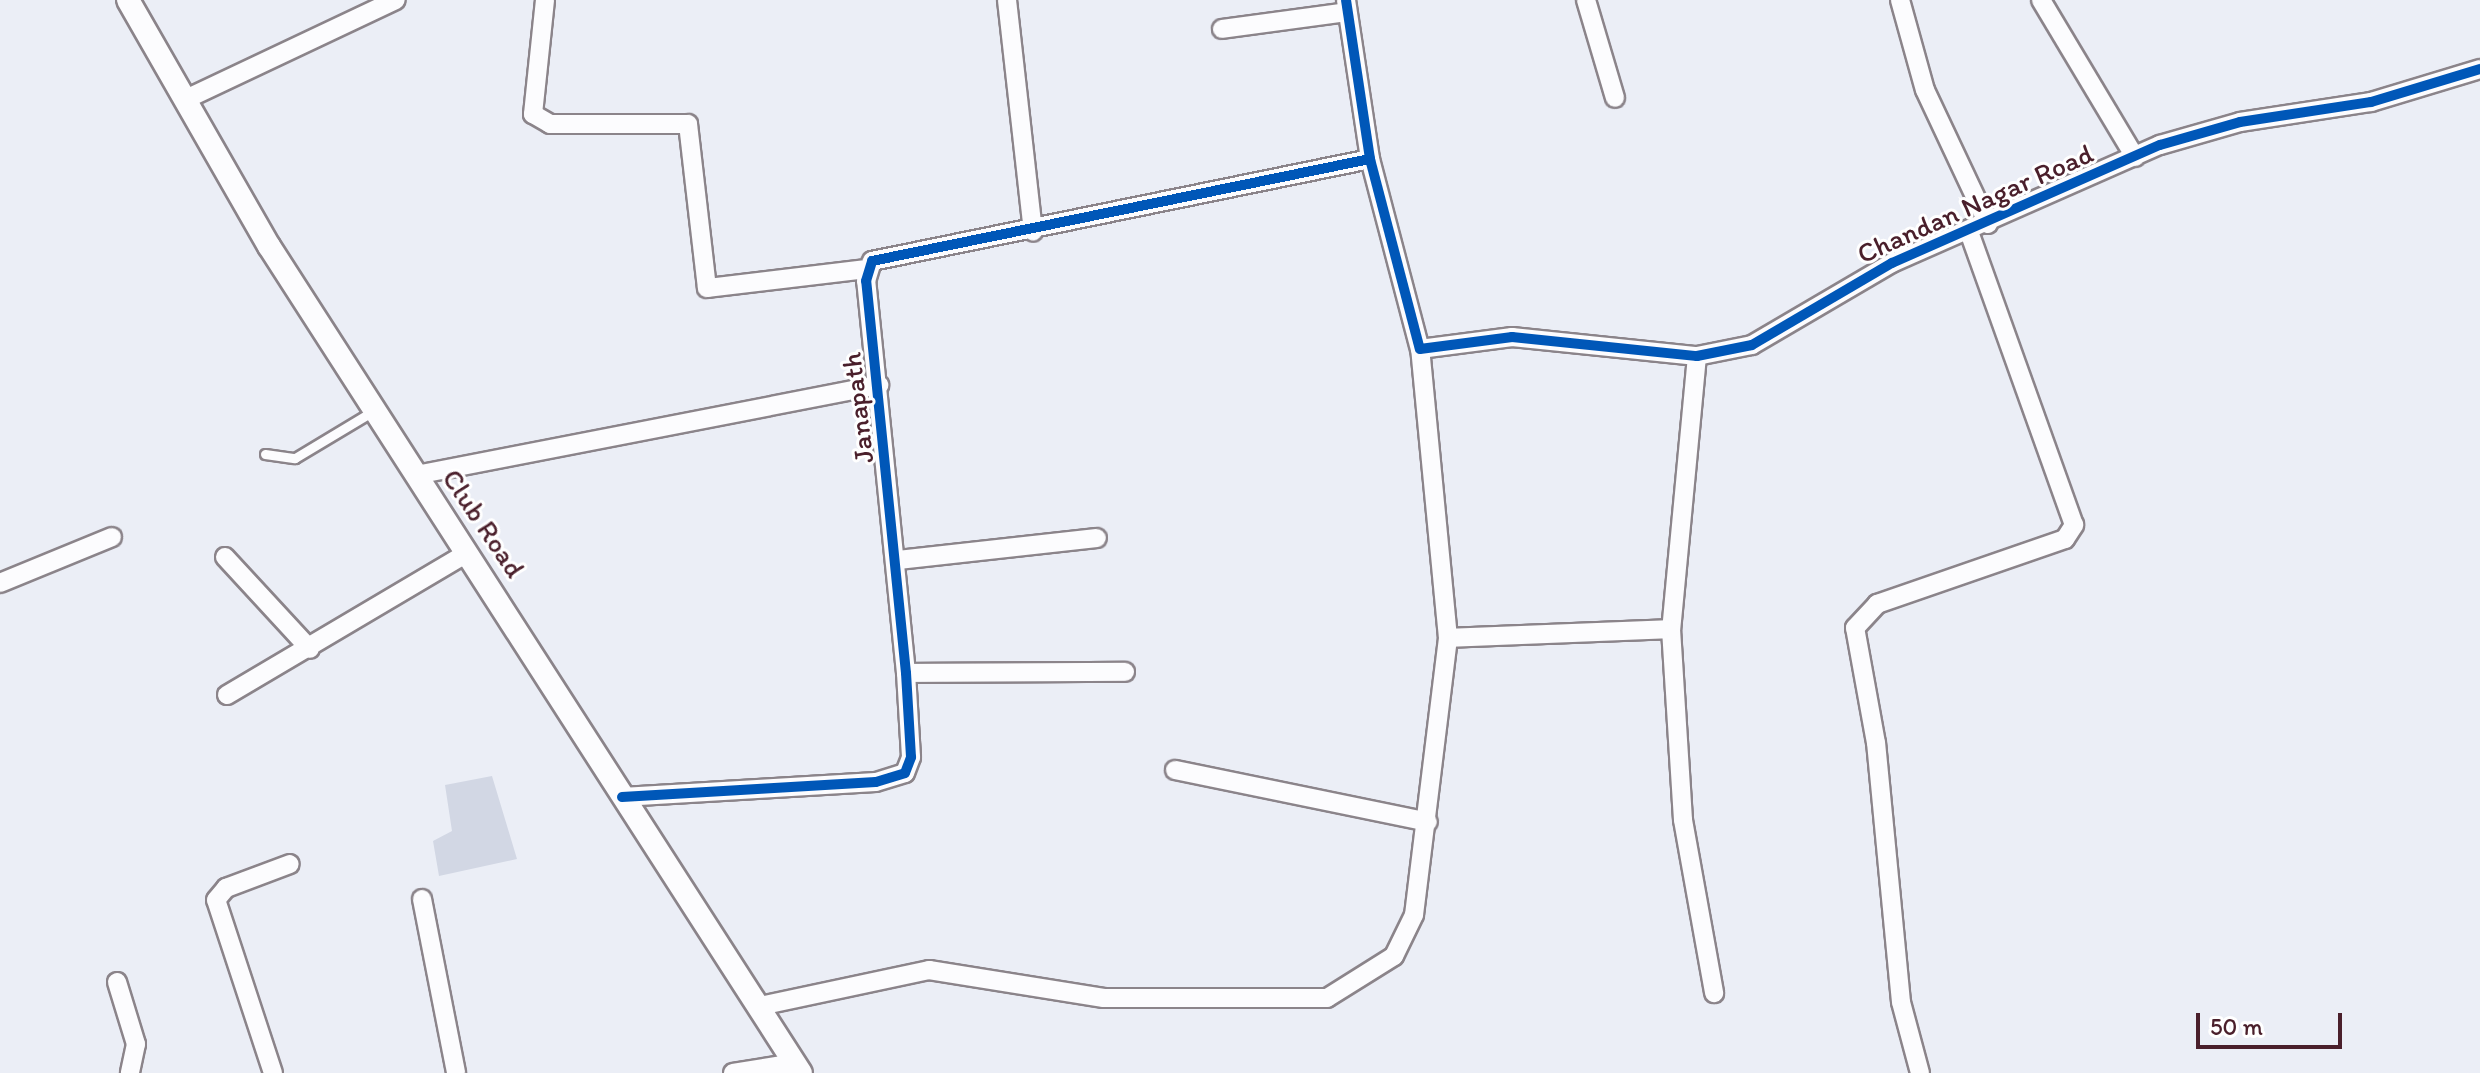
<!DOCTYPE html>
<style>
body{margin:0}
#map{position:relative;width:2480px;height:1073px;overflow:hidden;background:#ebeef6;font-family:Itim,sans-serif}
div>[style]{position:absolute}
.building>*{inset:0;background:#d2d7e4}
.roads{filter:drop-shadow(2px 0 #8b848a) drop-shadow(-2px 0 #8b848a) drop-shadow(0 2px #8b848a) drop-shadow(0 -2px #8b848a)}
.service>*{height:9px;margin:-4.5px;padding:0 4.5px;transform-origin:4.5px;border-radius:4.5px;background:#fcfcfe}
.minor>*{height:18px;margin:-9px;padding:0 9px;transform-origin:9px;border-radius:9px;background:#fcfcfe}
.tertiary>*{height:22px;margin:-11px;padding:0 11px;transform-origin:11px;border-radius:11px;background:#fcfcfe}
.cycleway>*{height:10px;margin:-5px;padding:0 5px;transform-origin:5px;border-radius:5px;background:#0057b8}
span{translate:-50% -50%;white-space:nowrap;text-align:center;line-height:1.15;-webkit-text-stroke:6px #fff;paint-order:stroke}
.street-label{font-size:28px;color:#4a1f2b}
.scale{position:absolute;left:2196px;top:1013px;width:146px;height:36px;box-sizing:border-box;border:4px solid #4a1f2b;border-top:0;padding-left:10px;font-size:24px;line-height:28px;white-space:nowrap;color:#4a1f2b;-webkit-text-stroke:6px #fff;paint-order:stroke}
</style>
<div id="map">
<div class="building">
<div style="clip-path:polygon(492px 776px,517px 859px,439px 876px,433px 841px,452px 831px,445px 785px)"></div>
</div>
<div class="roads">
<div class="service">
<div style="left:265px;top:454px;width:30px;rotate:8deg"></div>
<div style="left:295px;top:458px;width:93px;rotate:-31deg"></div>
</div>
<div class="minor">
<div style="left:545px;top:0;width:115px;rotate:96deg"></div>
<div style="left:533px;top:114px;width:20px;rotate:30deg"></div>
<div style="left:550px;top:124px;width:138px"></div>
<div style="left:688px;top:124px;width:165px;rotate:83.4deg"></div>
<div style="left:707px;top:288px;width:160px;rotate:-6.8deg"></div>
<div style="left:1007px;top:0;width:233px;rotate:83.6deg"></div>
<div style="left:1346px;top:0;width:161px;rotate:81.4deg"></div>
<div style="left:1370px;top:159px;width:196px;rotate:75.3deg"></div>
<div style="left:1420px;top:349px;width:93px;rotate:-7.4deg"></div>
<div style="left:1512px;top:337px;width:186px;rotate:5.9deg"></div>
<div style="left:1697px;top:356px;width:56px;rotate:-11.3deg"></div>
<div style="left:1752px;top:345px;width:162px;rotate:-30.4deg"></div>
<div style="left:1892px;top:263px;width:293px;rotate:-23.8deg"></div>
<div style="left:2160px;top:145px;width:83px;rotate:-16deg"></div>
<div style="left:2240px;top:122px;width:133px;rotate:-8.7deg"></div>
<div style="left:2371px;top:102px;width:114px;rotate:-16.8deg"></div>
<div style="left:1586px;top:0;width:102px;rotate:73.5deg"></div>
<div style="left:1900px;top:0;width:93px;rotate:74.5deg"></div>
<div style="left:1925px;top:90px;width:148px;rotate:64.8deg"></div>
<div style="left:2041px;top:0;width:183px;rotate:59.1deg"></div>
<div style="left:1222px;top:29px;width:126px;rotate:-7.7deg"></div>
<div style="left:184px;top:100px;width:234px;rotate:-25.3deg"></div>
<div style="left:1697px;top:356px;width:274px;rotate:95.4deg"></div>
<div style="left:1671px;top:629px;width:191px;rotate:86.4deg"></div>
<div style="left:1683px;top:820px;width:176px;rotate:79.8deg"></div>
<div style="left:416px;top:475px;width:472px;rotate:-11deg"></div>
<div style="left:225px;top:557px;width:125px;rotate:47.3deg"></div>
<div style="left:898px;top:560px;width:200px;rotate:-6.3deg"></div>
<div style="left:0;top:583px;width:121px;rotate:-22.3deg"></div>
<div style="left:1448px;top:638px;width:223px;rotate:-2.3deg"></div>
<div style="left:906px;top:673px;width:219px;rotate:-0.3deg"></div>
<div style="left:227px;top:695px;width:275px;rotate:-30.6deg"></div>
<div style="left:1175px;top:770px;width:258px;rotate:11.6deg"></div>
<div style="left:622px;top:797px;width:254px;rotate:-3.4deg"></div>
<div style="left:876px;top:782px;width:30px;rotate:-17deg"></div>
<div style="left:905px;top:773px;width:17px;rotate:-69deg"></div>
<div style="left:911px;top:757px;width:84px;rotate:-93.4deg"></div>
<div style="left:906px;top:673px;width:394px;rotate:-95.8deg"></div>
<div style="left:866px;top:281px;width:21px;rotate:-73deg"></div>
<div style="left:872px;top:261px;width:508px;rotate:-11.58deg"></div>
<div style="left:422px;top:899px;width:177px;rotate:78.9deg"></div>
<div style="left:117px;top:982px;width:65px;rotate:73deg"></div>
<div style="left:136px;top:1044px;width:30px;rotate:102deg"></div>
<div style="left:760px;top:1006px;width:173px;rotate:-12deg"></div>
<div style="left:929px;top:970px;width:177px;rotate:9.1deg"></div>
<div style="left:1104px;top:998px;width:223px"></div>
<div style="left:1327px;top:998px;width:79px;rotate:-32.1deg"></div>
<div style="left:1394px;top:956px;width:46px;rotate:-64deg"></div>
<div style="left:1414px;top:915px;width:279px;rotate:-83deg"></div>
<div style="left:1448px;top:638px;width:290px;rotate:-95.5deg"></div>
<div style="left:273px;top:1073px;width:182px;rotate:-108.2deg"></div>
<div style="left:216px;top:900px;width:16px;rotate:-50deg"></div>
<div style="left:226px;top:888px;width:68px;rotate:-20.6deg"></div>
<div style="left:733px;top:1073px;width:63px;rotate:-9.2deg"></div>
<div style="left:1920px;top:1073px;width:73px;rotate:-105deg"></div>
<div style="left:1901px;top:1002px;width:260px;rotate:-95.5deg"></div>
<div style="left:1876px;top:743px;width:117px;rotate:-100.3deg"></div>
<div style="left:1855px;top:628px;width:33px;rotate:-47deg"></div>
<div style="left:1877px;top:604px;width:199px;rotate:-19.1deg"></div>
<div style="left:2065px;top:539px;width:17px;rotate:-57deg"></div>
<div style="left:2074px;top:525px;width:312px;rotate:-109.7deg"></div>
</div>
<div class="tertiary">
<div style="left:128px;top:0;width:284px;rotate:60.2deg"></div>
<div style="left:269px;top:246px;width:983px;rotate:57.25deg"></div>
</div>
</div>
<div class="cycleway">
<div style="left:1346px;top:0;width:161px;rotate:81.4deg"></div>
<div style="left:1370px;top:159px;width:196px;rotate:75.3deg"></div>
<div style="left:1420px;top:349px;width:93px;rotate:-7.4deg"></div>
<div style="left:1512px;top:337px;width:186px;rotate:5.9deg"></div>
<div style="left:1697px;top:356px;width:56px;rotate:-11.3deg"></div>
<div style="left:1752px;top:345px;width:162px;rotate:-30.4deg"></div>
<div style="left:1892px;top:263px;width:293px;rotate:-23.8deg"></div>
<div style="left:2160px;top:145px;width:83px;rotate:-16deg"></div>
<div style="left:2240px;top:122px;width:133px;rotate:-8.7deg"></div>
<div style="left:2371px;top:102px;width:114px;rotate:-16.8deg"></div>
<div style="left:622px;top:797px;width:254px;rotate:-3.4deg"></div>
<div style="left:876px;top:782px;width:30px;rotate:-17deg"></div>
<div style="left:905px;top:773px;width:17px;rotate:-69deg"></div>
<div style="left:911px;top:757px;width:84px;rotate:-93.4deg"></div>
<div style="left:906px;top:673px;width:394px;rotate:-95.8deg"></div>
<div style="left:866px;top:281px;width:21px;rotate:-73deg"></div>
<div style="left:872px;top:261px;width:508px;rotate:-11.58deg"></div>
</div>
<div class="street-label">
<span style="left:1975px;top:203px;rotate:-24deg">Chandan Nagar Road</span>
<span style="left:857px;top:408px;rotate:-97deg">Janapath</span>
<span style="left:484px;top:523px;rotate:56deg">Club Road</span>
</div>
<div class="scale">50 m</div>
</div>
